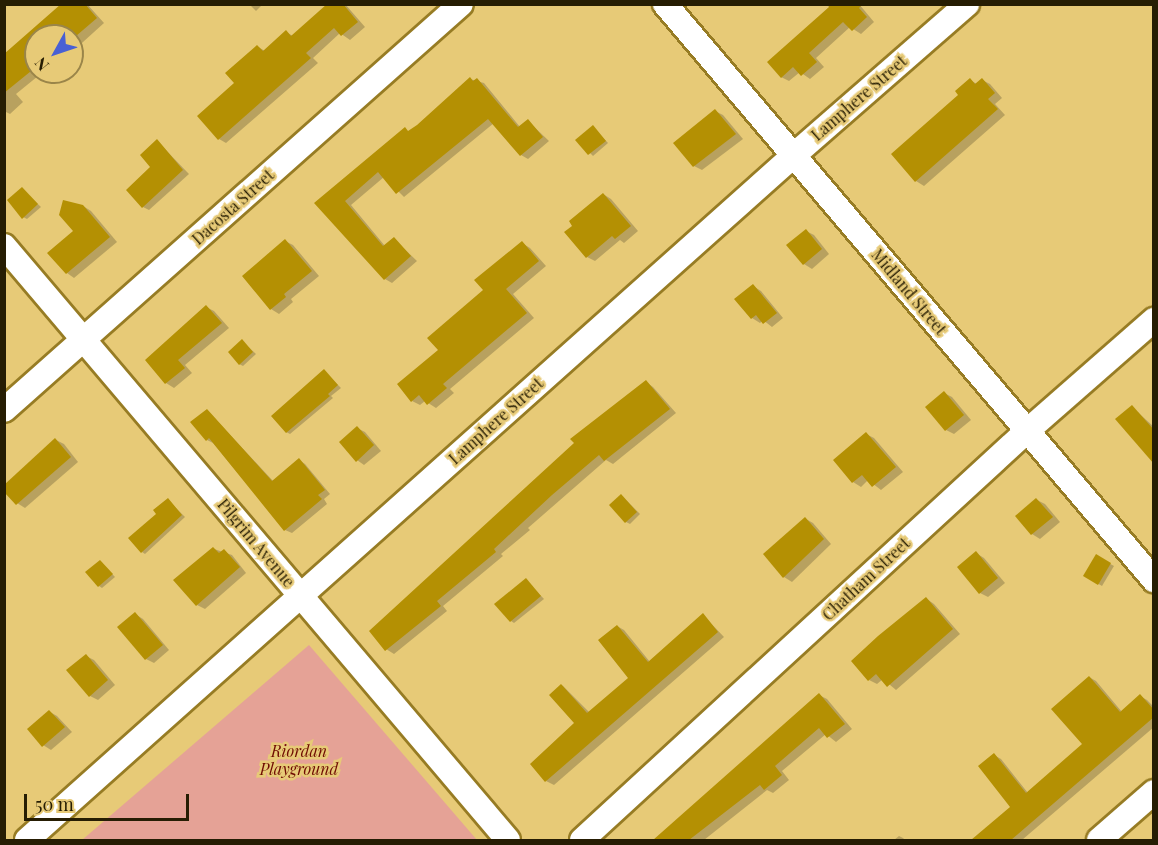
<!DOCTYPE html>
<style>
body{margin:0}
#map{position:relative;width:1158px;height:845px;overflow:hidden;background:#e7ca77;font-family:"Playfair Display",serif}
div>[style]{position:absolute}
.green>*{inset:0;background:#e5a296}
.shadow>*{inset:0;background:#0003}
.building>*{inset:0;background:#b49003}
.roads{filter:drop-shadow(2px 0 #977c24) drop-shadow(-2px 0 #977c24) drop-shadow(0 2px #977c24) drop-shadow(0 -2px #977c24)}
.minor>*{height:24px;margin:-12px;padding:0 12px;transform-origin:12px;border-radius:12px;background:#fff}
span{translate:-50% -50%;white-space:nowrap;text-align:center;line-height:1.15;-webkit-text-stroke:5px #e7ca77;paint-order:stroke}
.street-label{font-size:16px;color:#261d03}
.park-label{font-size:16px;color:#6f0c02;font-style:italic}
.frame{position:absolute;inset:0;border:6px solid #261d03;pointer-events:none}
.north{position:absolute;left:24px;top:24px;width:60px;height:60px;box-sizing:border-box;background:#e7ca77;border:2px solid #9a8549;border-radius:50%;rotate:230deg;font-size:16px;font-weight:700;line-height:24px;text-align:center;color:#261d03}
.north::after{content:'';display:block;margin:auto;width:21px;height:27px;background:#4960d4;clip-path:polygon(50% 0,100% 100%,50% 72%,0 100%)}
.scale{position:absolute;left:24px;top:794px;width:165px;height:27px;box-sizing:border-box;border:3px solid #261d03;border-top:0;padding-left:8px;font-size:18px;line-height:21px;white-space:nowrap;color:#261d03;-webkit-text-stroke:4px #e7ca77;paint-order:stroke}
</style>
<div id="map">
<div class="green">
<div style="clip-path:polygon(309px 645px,477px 840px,82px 840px)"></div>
</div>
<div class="shadow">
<div style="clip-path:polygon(58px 4px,87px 4px,104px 23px,72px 52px,72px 36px,36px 36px,36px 72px,43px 72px,16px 94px,23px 102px,10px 114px,4px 111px,4px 67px,60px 7px)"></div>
<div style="clip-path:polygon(249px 4px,263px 4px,256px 11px)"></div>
<div style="clip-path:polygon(329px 4px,345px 4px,365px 27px,350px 40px,340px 33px,313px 58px,318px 63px,226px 143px,219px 139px,236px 83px,258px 47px,265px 51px,286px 32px,293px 36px)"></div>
<div style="clip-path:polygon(859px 4px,874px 22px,861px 34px,850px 27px,816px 58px,824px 67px,810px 79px,800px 72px,789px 81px,781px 77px)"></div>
<div style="clip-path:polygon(470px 79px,484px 83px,520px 127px,528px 121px,549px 141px,528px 159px,521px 155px,494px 123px,404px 197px,384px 177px,351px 205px,385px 246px,394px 239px,417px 261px,392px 283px,385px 279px,316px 203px,410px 132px)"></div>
<div style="clip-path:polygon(970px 80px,977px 84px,982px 80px,990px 84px,1002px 98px,995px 104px,1005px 115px,924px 186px,916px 181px,893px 155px,961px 95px)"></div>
<div style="clip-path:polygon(715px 111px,723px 115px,743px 139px,702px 170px,694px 166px)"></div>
<div style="clip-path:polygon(593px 127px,608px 143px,593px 156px,577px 140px)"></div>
<div style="clip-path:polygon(157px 141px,189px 174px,149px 210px,143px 207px)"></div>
<div style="clip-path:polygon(22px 189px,41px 207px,27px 219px,23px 217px)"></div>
<div style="clip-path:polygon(603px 194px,611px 199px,638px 231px,624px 243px,620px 240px,595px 261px,587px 257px)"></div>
<div style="clip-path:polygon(83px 206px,91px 211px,117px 242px,74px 278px,67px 273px,75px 231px)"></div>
<div style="clip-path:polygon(806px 231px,814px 235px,829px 254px,812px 269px,804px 264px)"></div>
<div style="clip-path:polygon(285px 241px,293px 245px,319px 276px,291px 299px,293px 302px,279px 314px,271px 309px,244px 276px)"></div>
<div style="clip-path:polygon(522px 243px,530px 248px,546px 266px,513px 294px,534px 318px,450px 389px,454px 393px,436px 408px,425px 401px,420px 405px,412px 401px,440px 351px)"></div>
<div style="clip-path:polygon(753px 286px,761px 291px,783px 318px,772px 327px,763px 320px,760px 323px,752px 318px)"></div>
<div style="clip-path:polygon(206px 307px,214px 311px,229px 328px,185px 365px,192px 373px,174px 388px,166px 383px,147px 360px)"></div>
<div style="clip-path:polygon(242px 341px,256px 354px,243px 366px,239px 364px)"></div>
<div style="clip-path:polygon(324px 371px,341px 388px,331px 396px,333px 398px,290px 434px,286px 432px)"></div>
<div style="clip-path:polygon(646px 382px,653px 387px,676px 413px,613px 464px,606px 460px,528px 528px,530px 530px,501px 554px,503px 556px,443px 606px,447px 611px,394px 654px,386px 649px)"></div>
<div style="clip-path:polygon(944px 393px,952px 397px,971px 420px,954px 434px,946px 430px)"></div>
<div style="clip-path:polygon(1132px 407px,1154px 427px,1154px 455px)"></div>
<div style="clip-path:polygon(207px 410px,274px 482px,299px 460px,305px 464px,330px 494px,324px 499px,327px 504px,292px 533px,285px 530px,213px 443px,207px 440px)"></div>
<div style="clip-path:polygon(357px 428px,365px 432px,381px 451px,364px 465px,357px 460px)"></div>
<div style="clip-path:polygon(866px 434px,874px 438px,903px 472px,881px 490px,868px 480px,861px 487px,853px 482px)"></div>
<div style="clip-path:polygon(56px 440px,64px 444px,78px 462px,25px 508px,17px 503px)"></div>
<div style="clip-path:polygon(621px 495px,640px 514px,630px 524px,626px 522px)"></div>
<div style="clip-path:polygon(168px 500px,185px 517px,145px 554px,142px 552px,158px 514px)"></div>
<div style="clip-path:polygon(1037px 500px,1045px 504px,1060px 522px,1040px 539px,1032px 534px,1017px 516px)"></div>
<div style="clip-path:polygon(806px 519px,813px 523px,831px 544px,792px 582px,784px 577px,765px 555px)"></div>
<div style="clip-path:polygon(214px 549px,232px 555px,246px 573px,205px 609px,197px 605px)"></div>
<div style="clip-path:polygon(976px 553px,984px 558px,1005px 583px,988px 597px,980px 593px)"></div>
<div style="clip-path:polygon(1096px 556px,1114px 566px,1102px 586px,1085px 576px)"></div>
<div style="clip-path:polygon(100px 561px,115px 577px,102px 588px,99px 586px)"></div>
<div style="clip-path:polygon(526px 580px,544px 599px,514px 623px,511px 621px)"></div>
<div style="clip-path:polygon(927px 599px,934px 604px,960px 634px,896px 690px,883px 679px,877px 684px,869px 680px)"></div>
<div style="clip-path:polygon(135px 614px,143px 619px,169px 650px,154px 663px,146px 659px)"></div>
<div style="clip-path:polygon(703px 615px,724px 637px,554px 785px,546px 781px,576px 723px,562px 685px,590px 713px,630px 678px,617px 626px,624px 630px,650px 662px)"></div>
<div style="clip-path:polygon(86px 656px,94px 660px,115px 685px,98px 700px,90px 696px)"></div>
<div style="clip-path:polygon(1089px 677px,1096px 681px,1122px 712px,1140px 696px,1147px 700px,1154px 707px,1154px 727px,1022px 840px,973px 840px,1012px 807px,994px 755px,1001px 759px,1028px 793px,1085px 745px)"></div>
<div style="clip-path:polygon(819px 695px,827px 699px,852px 729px,836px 742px,826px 734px,782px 771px,789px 780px,773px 793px,767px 790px,704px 840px,655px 840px)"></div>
<div style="clip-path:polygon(50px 712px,57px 716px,72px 732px,51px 750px,43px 745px)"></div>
<div style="clip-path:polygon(899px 836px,903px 838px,905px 840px,894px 840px)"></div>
</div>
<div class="building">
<div style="clip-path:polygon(61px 4px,85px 4px,97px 18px,76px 36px,36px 36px,36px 67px,4px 93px,4px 54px)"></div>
<div style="clip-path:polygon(327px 4px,343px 4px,358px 22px,341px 36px,334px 28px,306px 53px,311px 58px,218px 140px,197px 116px,234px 83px,225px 73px,257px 45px,263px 51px,286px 30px,291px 36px)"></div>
<div style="clip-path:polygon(827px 4px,863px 4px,859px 8px,867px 17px,852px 31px,843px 22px,809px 53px,817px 62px,801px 76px,793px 67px,781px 78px,767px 62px,829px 7px)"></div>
<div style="clip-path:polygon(470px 77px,473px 81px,477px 78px,518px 127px,528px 119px,543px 137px,520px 156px,488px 119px,396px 194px,378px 172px,345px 201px,383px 246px,394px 237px,411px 256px,384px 280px,314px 203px,405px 127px,408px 131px,417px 125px)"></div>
<div style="clip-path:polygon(970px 78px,975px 84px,982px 78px,995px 93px,988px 99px,998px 109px,915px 182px,891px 154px,958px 95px,955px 91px)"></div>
<div style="clip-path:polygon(715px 109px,736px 134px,693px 167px,673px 143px)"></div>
<div style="clip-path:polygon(593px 125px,606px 141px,588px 155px,575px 140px)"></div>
<div style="clip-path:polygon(157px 139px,183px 170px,142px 208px,126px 190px,150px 167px,140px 155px)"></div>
<div style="clip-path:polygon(22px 187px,38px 204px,22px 219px,7px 200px)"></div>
<div style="clip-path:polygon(603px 193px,631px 226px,615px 239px,612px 236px,586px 258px,564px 232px,572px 226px,569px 221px)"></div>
<div style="clip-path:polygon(63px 200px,83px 205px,110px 237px,66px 274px,47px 253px,73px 231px,59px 215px)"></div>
<div style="clip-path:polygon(806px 229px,822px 249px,803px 265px,786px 245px)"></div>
<div style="clip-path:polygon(285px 239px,312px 271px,284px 294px,286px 297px,270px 310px,242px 276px)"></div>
<div style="clip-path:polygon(522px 241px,539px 261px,506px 289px,527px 313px,443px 384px,447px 388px,427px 405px,419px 395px,411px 402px,397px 384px,438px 350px,427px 338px,483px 290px,474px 280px)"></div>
<div style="clip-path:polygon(753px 284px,777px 313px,763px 324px,756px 315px,751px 319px,734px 299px)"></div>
<div style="clip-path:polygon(206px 305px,222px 323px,178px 360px,185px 368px,165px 384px,145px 360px)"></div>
<div style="clip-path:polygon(242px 339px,253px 352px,239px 365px,228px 352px)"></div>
<div style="clip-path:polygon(324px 369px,338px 385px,328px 394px,330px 396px,286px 433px,271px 416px)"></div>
<div style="clip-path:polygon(646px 380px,670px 409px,604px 461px,599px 455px,552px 495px,494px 549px,496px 552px,437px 601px,441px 606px,385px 651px,369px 631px,574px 443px,570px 439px)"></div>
<div style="clip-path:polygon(944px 391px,964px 415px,945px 431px,925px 407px)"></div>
<div style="clip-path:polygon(1132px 405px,1154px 430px,1154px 464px,1115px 419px)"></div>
<div style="clip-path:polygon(207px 409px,272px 481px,299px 458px,325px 490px,318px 495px,322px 499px,284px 531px,209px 438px,206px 441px,190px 422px)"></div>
<div style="clip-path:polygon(357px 426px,374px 445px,356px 462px,339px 442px)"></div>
<div style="clip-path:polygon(866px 432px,896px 467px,872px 487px,862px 475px,852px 483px,833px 460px)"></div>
<div style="clip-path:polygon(55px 438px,71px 457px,16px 505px,4px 492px,4px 485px)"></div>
<div style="clip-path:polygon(621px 494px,637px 512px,625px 523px,609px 505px)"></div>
<div style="clip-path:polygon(168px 498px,182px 515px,141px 553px,128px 538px,156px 514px,153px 510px)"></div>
<div style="clip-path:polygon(1036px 498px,1053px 517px,1031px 535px,1015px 516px)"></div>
<div style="clip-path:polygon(805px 517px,824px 539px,783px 578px,763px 554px)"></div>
<div style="clip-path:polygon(213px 547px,219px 553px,224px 549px,240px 567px,196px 606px,173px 580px)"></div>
<div style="clip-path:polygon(976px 551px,998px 578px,979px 594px,957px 567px)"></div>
<div style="clip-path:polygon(1096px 554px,1111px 563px,1098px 585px,1083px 576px)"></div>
<div style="clip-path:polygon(100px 560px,113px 574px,98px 587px,85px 572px)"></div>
<div style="clip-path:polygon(526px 578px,541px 596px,510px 622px,494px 604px)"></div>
<div style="clip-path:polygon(926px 597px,953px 629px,887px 687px,876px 674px,868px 681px,851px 661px,878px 636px)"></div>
<div style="clip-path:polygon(135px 612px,163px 645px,145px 660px,117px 627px)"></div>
<div style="clip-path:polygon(703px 613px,718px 632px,545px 782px,530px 764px,574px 723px,549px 695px,561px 684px,587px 713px,628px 678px,598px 640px,617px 625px,648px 662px)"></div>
<div style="clip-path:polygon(86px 654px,108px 680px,89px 697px,66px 670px)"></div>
<div style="clip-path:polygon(1089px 676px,1120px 712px,1140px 694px,1154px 710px,1154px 717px,1011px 840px,971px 840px,1010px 807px,978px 766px,994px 753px,1026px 793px,1082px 744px,1051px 709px)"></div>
<div style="clip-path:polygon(819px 693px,845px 724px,827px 738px,819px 728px,775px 766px,782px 775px,764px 790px,760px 785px,689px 840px,653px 840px)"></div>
<div style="clip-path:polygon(49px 710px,65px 727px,42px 747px,27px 729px)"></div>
</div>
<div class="roads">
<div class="minor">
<div style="left:665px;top:4px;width:756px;rotate:49.67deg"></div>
<div style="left:4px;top:246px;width:779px;rotate:49.69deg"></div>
<div style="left:4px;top:410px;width:611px;rotate:-41.62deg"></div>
<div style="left:27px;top:840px;width:1027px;rotate:-41.76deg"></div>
<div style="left:793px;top:156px;width:231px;rotate:-41.1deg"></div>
<div style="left:582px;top:840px;width:604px;rotate:-42.59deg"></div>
<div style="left:1027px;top:431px;width:169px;rotate:-41.2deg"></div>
<div style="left:1099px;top:840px;width:73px;rotate:-41.1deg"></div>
</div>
</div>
<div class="street-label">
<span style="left:859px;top:98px;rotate:-41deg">Lamphere Street</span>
<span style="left:233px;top:207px;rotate:-42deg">Dacosta Street</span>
<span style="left:909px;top:292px;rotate:50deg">Midland Street</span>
<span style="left:496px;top:421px;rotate:-42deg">Lamphere Street</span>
<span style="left:256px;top:543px;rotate:50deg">Pilgrim Avenue</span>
<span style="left:866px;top:579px;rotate:-43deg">Chatham Street</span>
</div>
<div class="park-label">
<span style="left:299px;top:760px">Riordan<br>Playground</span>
</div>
<div class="frame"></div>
<div class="north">N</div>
<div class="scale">50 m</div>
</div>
